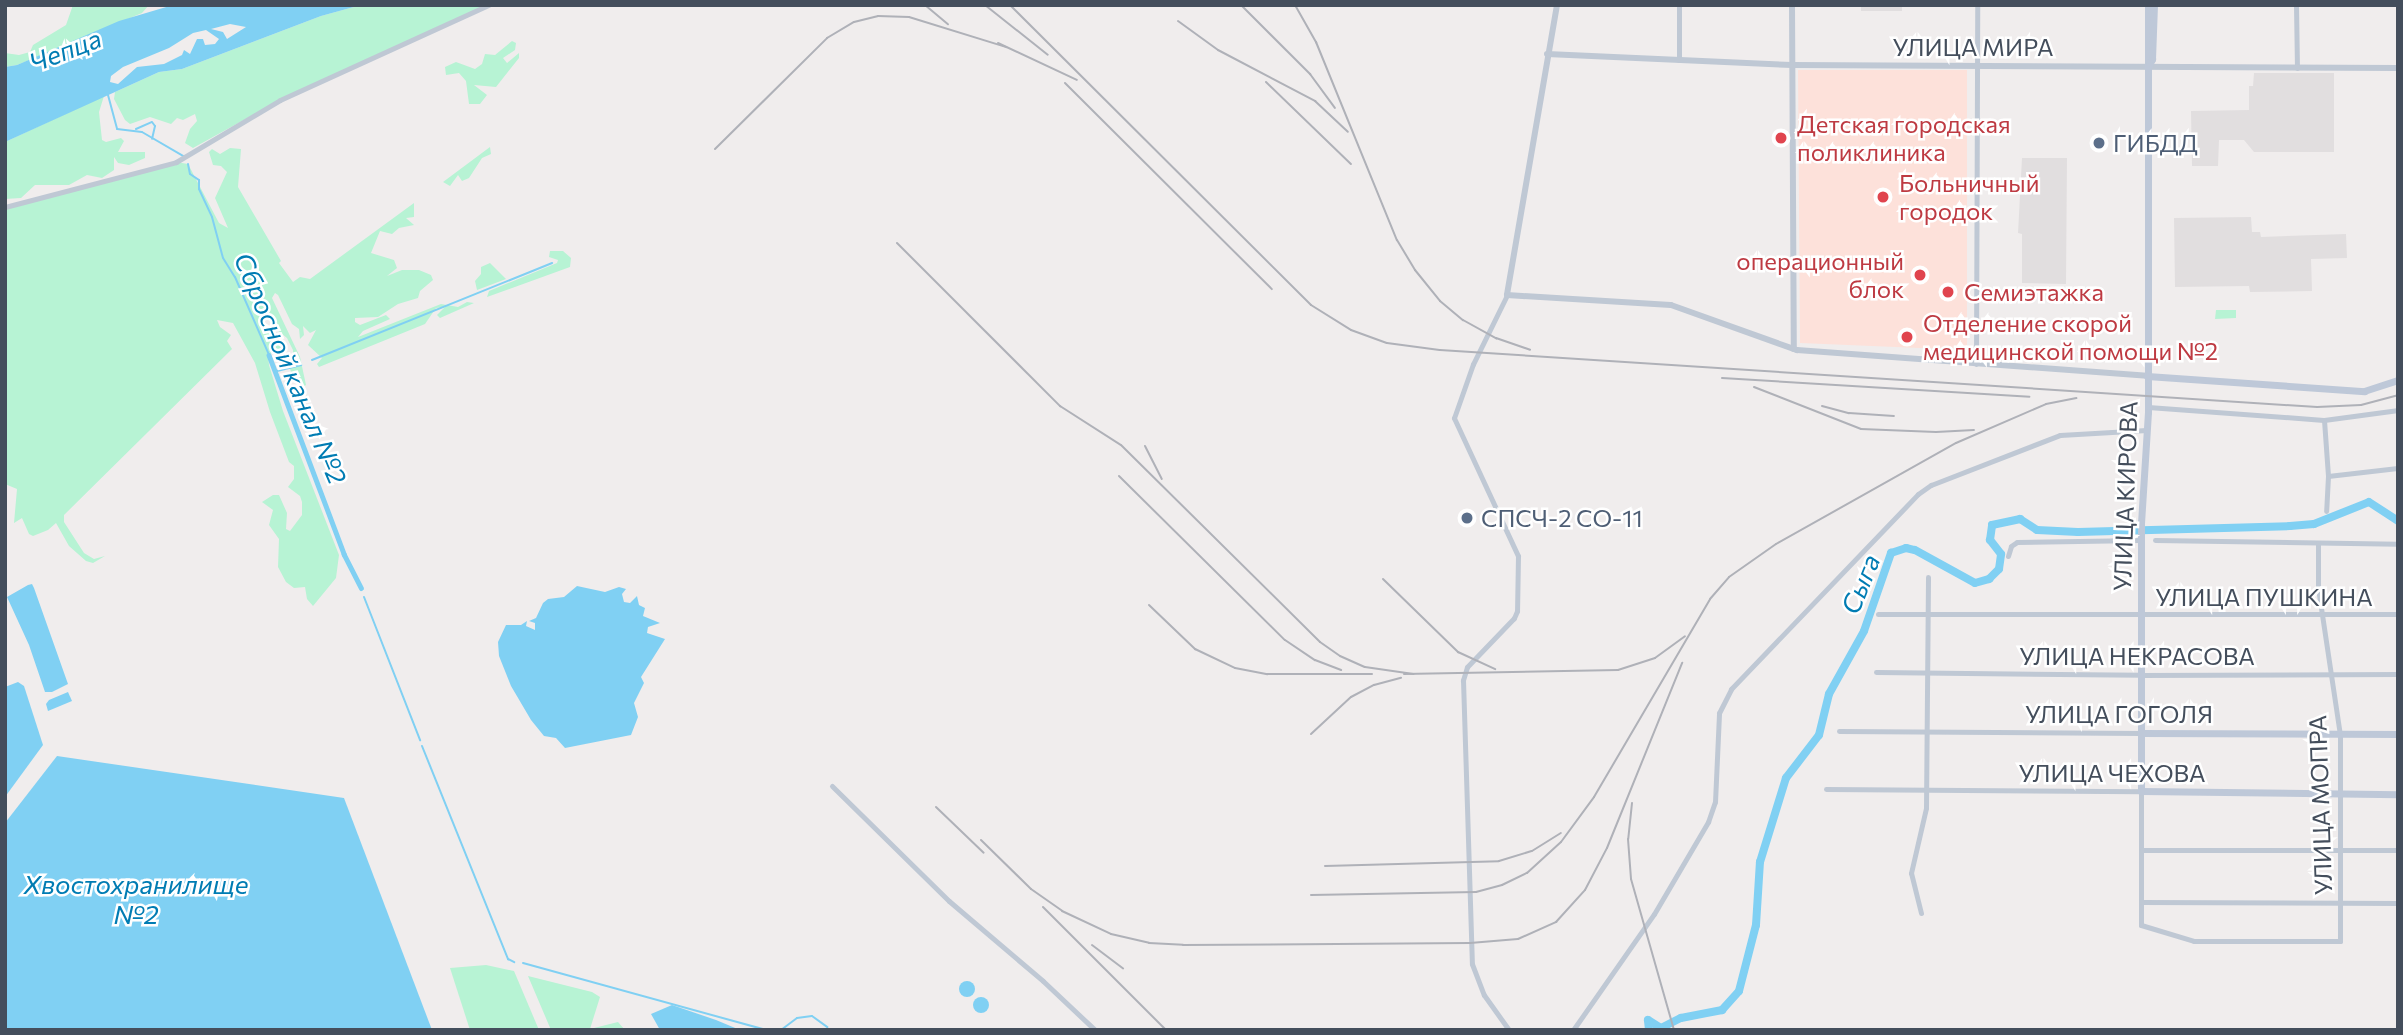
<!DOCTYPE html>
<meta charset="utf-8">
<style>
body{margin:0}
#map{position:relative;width:2403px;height:1035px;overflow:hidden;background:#f0eded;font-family:Commissioner,sans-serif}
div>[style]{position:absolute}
.education>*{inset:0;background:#e1dedf}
.medical>*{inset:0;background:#fde1da}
.green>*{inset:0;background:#b7f3d4}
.water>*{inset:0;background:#80d0f3}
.round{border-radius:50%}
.stream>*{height:2px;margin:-1px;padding:0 1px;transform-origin:1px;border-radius:1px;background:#80d0f3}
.canal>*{height:4.5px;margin:-2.25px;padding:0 2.25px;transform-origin:2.25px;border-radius:2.25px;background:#80d0f3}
.river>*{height:8px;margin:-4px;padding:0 4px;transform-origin:4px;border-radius:4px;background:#80d0f3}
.minor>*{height:5px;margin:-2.5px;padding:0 2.5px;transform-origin:2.5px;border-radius:2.5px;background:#bfc8d4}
.tertiary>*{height:6px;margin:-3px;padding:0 3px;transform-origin:3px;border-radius:3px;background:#bfc8d4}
.secondary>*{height:7px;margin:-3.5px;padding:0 3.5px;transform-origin:3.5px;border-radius:3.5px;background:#bec8d8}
.rail>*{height:2px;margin:-1px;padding:0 1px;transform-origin:1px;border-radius:1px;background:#afb1b8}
.dots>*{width:19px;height:19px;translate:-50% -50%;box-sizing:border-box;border:4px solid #fff;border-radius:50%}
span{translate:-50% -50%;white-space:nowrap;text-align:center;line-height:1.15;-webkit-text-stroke:5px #fff;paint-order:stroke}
.street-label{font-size:24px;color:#444e5c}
.health-label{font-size:24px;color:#be3a42}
.left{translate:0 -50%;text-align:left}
.right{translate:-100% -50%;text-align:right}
.service-label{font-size:24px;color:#4e5e75}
.water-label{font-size:26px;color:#007cb3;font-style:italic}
.frame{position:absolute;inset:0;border:7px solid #444e5c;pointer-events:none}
</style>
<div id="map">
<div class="education">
<div style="clip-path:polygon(1861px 5px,1902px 5px,1902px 11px,1861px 11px)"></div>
<div style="clip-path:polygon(2254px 73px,2334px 73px,2334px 152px,2254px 152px,2244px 140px,2219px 140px,2218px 166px,2192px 166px,2191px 111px,2249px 110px,2249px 86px,2253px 86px)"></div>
<div style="clip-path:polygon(2022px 158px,2067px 158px,2066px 284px,2022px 283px,2022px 234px,2018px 233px)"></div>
<div style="clip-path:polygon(2251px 217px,2252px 232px,2260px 232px,2261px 237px,2346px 234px,2347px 258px,2311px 259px,2312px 291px,2250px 292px,2249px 286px,2175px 287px,2174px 218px)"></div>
</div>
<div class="medical">
<div style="clip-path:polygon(1798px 70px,1967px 70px,1967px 350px,1800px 343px)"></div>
</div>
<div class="green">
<div style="clip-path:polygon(73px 5px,149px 5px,142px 13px,17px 65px,5px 67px,5px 53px,19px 55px,30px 52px,33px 45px,66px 25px)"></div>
<div style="clip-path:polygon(361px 5px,488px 5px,280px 100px,193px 148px,185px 143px,190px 129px,197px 121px,195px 114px,183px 120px,177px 118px,171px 124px,150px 117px,130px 124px,125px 120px,114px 99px,115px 92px,159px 72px,182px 69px,321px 16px)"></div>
<div style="clip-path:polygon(512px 41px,516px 43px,515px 50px,503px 58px,507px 63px,519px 53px,519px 58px,496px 87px,474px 85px,487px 95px,480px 104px,469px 104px,466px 81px,459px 73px,446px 75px,445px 67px,456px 62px,475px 69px,482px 64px,485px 54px,495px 55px)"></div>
<div style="clip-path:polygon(104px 96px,99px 112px,102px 140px,106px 142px,121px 138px,124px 141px,118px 152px,145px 152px,145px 158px,129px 165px,118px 163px,114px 157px,114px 170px,102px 178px,87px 175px,69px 185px,35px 185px,21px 198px,5px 199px,5px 142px)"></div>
<div style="clip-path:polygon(490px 147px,491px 154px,482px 158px,469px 178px,462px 181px,458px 175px,450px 186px,443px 182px)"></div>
<div style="clip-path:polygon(230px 148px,241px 149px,238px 187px,281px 261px,279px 263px,293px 282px,300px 277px,310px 279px,414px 203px,414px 217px,406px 218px,414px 225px,399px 228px,392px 234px,380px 231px,371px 253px,394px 260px,397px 268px,387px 276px,402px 270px,419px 270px,431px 275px,433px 280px,420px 291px,418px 298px,398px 304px,378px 317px,355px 318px,355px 322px,360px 325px,386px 315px,390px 319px,363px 331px,358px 337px,441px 304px,458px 307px,467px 302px,474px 303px,440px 318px,437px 315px,445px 307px,436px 308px,425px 324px,319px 367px,317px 364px,322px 358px,308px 345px,316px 330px,310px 333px,303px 326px,304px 335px,300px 339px,299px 329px,292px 324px,278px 295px,275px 293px,272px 298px,300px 357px,306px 385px,303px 387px,294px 380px,290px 369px,281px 368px,283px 360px,293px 356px,293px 350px,287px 338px,276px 329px,268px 317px,264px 320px,266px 327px,274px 332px,276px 343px,285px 351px,279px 356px,270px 344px,272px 353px,268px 355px,269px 365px,283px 411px,339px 555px,336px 578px,313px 606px,307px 599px,305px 587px,294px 588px,286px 582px,278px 567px,279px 539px,269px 525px,273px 510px,262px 502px,273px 495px,279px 495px,287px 513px,286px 529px,290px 531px,302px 515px,302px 502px,300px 496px,288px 487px,294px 479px,294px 466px,289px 462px,270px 412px,255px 363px,233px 323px,217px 320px,220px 327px,231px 335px,227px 341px,232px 349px,64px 515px,64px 522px,84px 553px,94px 559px,105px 556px,93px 563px,86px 561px,69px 546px,56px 523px,48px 530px,33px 536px,29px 534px,22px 518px,14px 523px,17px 489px,5px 484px,5px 207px,176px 162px,188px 164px,219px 223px,228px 228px,215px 198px,227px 172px,221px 166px,213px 165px,209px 152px,212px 149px,220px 154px)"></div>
<div style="clip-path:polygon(550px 251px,563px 251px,571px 258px,570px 267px,487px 297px,489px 291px,557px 263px,558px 260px,549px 257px)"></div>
<div style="clip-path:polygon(490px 263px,506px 279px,477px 290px,475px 281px,481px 274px,481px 267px)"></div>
<div style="clip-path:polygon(2216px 310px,2236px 310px,2236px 318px,2215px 319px)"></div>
<div style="clip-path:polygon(486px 965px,514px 971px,539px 1030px,470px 1030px,450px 968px)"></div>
<div style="clip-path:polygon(528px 976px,592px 992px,600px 997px,590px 1029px,618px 1022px,625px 1030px,551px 1030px)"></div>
</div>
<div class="water">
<div style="clip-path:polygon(evenodd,173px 5px,361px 5px,321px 16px,182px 69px,159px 72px,5px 142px,5px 67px,17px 65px,119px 21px,173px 5px,230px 24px,246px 27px,227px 39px,223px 32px,211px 29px,230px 24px,173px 5px,206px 30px,219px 39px,215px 44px,205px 45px,203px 39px,197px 39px,190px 54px,184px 50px,182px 55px,164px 64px,137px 67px,118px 84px,110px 82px,111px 76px,123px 67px,169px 48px,193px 33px,206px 30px)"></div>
<div style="clip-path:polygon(28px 585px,32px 584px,34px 588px,68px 684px,52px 692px,45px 692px,29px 645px,7px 597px)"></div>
<div style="clip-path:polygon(577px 586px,605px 592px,619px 587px,626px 589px,622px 594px,624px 602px,630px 603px,637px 596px,639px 605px,645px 608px,643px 616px,660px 623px,648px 627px,647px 633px,665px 639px,641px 677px,644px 683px,634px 703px,638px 717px,631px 735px,565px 748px,556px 738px,544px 736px,531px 720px,511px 686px,499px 656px,498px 642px,506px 625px,521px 625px,527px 621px,526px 626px,535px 630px,535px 623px,529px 621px,536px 618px,543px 603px,548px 599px,564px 597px)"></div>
<div style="clip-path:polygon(18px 682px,24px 686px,43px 745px,5px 797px,5px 687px)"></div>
<div style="clip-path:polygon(68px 692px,72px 701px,48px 711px,46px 704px,49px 700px)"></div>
<div style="clip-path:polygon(57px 756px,344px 798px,432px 1030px,5px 1030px,5px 823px)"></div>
<div class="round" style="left:959px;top:981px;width:16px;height:16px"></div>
<div class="round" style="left:973px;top:997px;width:16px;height:16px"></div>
<div style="clip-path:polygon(672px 1005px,716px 1020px,740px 1030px,660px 1030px,651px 1014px)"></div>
</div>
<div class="stream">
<div style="left:108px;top:95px;width:35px;rotate:75deg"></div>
<div style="left:117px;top:129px;width:25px;rotate:7deg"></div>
<div style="left:142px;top:132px;width:48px;rotate:30.3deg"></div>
<div style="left:136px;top:129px;width:17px;rotate:-24deg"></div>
<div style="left:152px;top:122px;width:5px;rotate:53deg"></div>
<div style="left:155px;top:126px;width:13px;rotate:103deg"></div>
<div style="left:188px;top:164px;width:10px;rotate:79deg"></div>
<div style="left:190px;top:174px;width:11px;rotate:34deg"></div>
<div style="left:199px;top:180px;width:9px;rotate:90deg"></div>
<div style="left:199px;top:189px;width:31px;rotate:65deg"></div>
<div style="left:212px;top:217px;width:42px;rotate:75deg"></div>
<div style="left:223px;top:258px;width:22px;rotate:58deg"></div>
<div style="left:235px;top:277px;width:85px;rotate:66.4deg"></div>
<div style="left:312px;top:360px;width:259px;rotate:-22deg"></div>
<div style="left:277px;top:371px;width:25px;rotate:-14deg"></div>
<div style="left:364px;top:597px;width:154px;rotate:68.6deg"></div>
<div style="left:422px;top:746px;width:230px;rotate:68deg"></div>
<div style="left:508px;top:959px;width:7px;rotate:27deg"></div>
<div style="left:523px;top:963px;width:252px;rotate:15.4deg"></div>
<div style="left:781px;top:1030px;width:20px;rotate:-37deg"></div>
<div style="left:797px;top:1018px;width:15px;rotate:-8deg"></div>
<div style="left:812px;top:1016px;width:19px;rotate:36deg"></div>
</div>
<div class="canal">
<div style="left:269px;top:355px;width:213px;rotate:69.3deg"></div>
<div style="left:344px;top:554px;width:38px;rotate:63deg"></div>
</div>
<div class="river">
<div style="left:1649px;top:1030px;width:10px;rotate:-96deg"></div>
<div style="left:1648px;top:1020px;width:15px;rotate:32deg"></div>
<div style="left:1661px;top:1028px;width:22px;rotate:-27deg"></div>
<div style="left:1681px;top:1018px;width:42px;rotate:-11deg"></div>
<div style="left:1722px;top:1010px;width:25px;rotate:-48deg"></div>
<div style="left:1739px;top:991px;width:68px;rotate:-75.6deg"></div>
<div style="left:1756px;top:925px;width:63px;rotate:-86.4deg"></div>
<div style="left:1760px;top:862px;width:88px;rotate:-72.8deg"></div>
<div style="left:1786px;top:778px;width:54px;rotate:-52.5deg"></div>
<div style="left:1819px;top:735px;width:42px;rotate:-76.3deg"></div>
<div style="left:1829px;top:694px;width:72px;rotate:-60.9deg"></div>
<div style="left:1864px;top:631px;width:83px;rotate:-70.9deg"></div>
<div style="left:1891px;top:553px;width:16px;rotate:-18deg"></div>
<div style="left:1906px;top:548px;width:9px;rotate:13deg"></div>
<div style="left:1915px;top:550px;width:68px;rotate:28.8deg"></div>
<div style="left:1975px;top:583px;width:15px;rotate:-16deg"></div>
<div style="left:1989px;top:579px;width:14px;rotate:-45deg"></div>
<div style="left:1999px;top:569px;width:15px;rotate:-82deg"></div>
<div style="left:2001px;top:554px;width:18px;rotate:-128deg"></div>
<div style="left:1990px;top:540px;width:15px;rotate:-82deg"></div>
<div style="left:1992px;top:525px;width:29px;rotate:-12deg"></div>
<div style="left:2020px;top:519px;width:20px;rotate:33deg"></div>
<div style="left:2037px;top:530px;width:41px;rotate:2.8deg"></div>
<div style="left:2078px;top:532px;width:212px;rotate:-1.6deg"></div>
<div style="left:2290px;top:526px;width:24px;rotate:-5deg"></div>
<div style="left:2314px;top:524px;width:59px;rotate:-21.8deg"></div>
<div style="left:2369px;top:502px;width:35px;rotate:33deg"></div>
</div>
<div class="minor">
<div style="left:2296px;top:5px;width:63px;rotate:89.1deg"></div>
<div style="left:1679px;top:60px;width:55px;rotate:-90deg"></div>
<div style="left:5px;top:207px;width:177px;rotate:-14.7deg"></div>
<div style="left:176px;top:162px;width:121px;rotate:-30.8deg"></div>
<div style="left:280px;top:100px;width:229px;rotate:-24.5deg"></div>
<div style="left:1507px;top:295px;width:77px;rotate:116.2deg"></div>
<div style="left:1473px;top:364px;width:57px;rotate:109.4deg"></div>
<div style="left:1454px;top:418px;width:152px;rotate:65.1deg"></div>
<div style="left:1518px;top:556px;width:55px;rotate:91deg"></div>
<div style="left:1517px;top:611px;width:8px;rotate:113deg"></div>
<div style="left:1514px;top:618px;width:68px;rotate:133.8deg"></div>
<div style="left:1467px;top:667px;width:14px;rotate:107deg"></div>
<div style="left:1463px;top:680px;width:284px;rotate:88.2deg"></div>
<div style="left:1472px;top:964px;width:33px;rotate:69deg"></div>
<div style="left:1484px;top:995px;width:43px;rotate:54.5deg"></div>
<div style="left:1976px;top:364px;width:359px;rotate:-89.8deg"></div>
<div style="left:2148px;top:407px;width:176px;rotate:4.2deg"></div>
<div style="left:2324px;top:420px;width:75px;rotate:-7.7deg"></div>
<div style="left:2324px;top:420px;width:56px;rotate:85.9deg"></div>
<div style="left:2328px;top:476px;width:35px;rotate:93deg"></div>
<div style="left:2328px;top:476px;width:70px;rotate:-6.5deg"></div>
<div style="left:2155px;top:540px;width:243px;rotate:0.9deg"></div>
<div style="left:2008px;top:556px;width:10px;rotate:-73deg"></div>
<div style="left:2011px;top:546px;width:7px;rotate:-34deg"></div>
<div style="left:2017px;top:542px;width:124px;rotate:-0.9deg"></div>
<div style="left:1878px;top:614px;width:520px"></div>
<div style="left:1876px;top:672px;width:265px;rotate:0.6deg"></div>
<div style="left:2141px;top:675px;width:257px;rotate:-0.2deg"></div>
<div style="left:1839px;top:731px;width:302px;rotate:0.4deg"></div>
<div style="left:832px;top:786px;width:164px;rotate:44.5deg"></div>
<div style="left:949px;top:901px;width:123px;rotate:40.4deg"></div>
<div style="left:1043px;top:981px;width:71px;rotate:43.3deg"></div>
<div style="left:1826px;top:789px;width:315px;rotate:0.4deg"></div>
<div style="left:2141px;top:791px;width:134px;rotate:90deg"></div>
<div style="left:2141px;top:925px;width:55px;rotate:16.8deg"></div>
<div style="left:2194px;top:941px;width:146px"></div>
<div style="left:2340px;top:941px;width:206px;rotate:-90deg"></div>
<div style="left:2340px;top:735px;width:150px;rotate:-98.5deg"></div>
<div style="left:2318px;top:587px;width:44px;rotate:-90deg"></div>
<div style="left:2142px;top:850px;width:256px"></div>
<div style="left:2141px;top:902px;width:257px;rotate:0.2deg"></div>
<div style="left:1921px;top:913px;width:41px;rotate:-104deg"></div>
<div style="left:1911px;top:873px;width:67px;rotate:-77deg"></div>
<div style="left:1926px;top:808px;width:231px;rotate:-89.5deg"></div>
<div style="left:1573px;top:1030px;width:141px;rotate:-55.1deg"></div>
<div style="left:1654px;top:914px;width:107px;rotate:-59.6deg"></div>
<div style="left:1708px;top:822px;width:21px;rotate:-71deg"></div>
<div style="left:1715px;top:802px;width:89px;rotate:-87.4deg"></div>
<div style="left:1719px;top:713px;width:27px;rotate:-63deg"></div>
<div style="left:1731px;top:689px;width:270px;rotate:-46.2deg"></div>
<div style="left:1918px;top:494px;width:16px;rotate:-35deg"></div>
<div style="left:1931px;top:485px;width:138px;rotate:-21.2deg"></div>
<div style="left:2060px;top:435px;width:87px;rotate:-3.3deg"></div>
</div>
<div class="tertiary">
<div style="left:1557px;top:5px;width:294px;rotate:99.8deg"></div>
<div style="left:1507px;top:295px;width:164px;rotate:3.5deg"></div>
<div style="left:1671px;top:305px;width:134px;rotate:19.7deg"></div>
<div style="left:1797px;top:350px;width:351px;rotate:4.2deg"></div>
<div style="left:1792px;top:5px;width:344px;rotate:89.7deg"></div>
<div style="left:1547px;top:54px;width:245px;rotate:2.6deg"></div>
<div style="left:1792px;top:65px;width:606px;rotate:0.28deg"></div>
</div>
<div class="secondary">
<div style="left:2148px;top:5px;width:407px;rotate:90deg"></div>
<div style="left:2148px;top:412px;width:110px;rotate:93.6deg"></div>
<div style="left:2141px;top:522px;width:269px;rotate:90deg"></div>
<div style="left:2141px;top:791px;width:257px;rotate:0.7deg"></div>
<div style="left:2148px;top:67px;width:9px;rotate:-63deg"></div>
<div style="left:2152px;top:59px;width:54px;rotate:-87.9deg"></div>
<div style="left:2147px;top:376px;width:218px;rotate:4deg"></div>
<div style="left:2364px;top:391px;width:36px;rotate:-18deg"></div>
<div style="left:2141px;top:733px;width:257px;rotate:0.2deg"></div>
</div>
<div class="rail">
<div style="left:925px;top:5px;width:30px;rotate:40deg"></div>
<div style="left:985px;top:5px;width:80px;rotate:38.4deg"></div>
<div style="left:1010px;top:5px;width:425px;rotate:44.9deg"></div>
<div style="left:1311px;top:305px;width:47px;rotate:32deg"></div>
<div style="left:1351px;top:330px;width:38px;rotate:20deg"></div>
<div style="left:1387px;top:343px;width:53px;rotate:7.5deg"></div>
<div style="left:1440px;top:350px;width:879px;rotate:3.72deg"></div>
<div style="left:2317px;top:407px;width:44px;rotate:-2.6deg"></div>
<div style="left:2361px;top:405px;width:38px;rotate:-15deg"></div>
<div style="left:1241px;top:5px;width:98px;rotate:45deg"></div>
<div style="left:1310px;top:74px;width:42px;rotate:53.7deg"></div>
<div style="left:1295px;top:5px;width:43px;rotate:60.4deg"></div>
<div style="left:1316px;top:42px;width:214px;rotate:67.8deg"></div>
<div style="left:1397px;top:240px;width:35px;rotate:59deg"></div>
<div style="left:1415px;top:270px;width:40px;rotate:51deg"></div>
<div style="left:1440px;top:301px;width:30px;rotate:40deg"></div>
<div style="left:1463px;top:320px;width:38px;rotate:29deg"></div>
<div style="left:1496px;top:338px;width:36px;rotate:19deg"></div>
<div style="left:1178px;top:21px;width:49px;rotate:35.9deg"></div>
<div style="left:1218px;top:50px;width:110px;rotate:27.7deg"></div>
<div style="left:1315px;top:101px;width:45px;rotate:43.2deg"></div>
<div style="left:998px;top:43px;width:87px;rotate:25.1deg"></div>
<div style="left:1266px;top:82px;width:118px;rotate:44deg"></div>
<div style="left:1065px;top:83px;width:292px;rotate:44.9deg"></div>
<div style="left:715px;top:149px;width:158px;rotate:-44.7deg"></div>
<div style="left:827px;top:38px;width:31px;rotate:-31deg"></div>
<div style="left:854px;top:22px;width:25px;rotate:-14deg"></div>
<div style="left:878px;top:16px;width:31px;rotate:2deg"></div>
<div style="left:909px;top:17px;width:102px;rotate:17.2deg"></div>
<div style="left:897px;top:243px;width:231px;rotate:45deg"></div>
<div style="left:1060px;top:406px;width:72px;rotate:32.6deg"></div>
<div style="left:1121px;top:445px;width:280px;rotate:44.7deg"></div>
<div style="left:1320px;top:642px;width:24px;rotate:35deg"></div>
<div style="left:1340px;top:656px;width:27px;rotate:24deg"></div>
<div style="left:1365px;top:667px;width:49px;rotate:8.3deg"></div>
<div style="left:1722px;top:378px;width:308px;rotate:3.5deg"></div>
<div style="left:1754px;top:387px;width:115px;rotate:21.4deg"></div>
<div style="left:1861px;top:429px;width:75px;rotate:2.3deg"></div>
<div style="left:1936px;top:432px;width:38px;rotate:-3deg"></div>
<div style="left:1822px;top:406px;width:28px;rotate:15deg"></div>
<div style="left:1849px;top:413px;width:45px;rotate:3.8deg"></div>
<div style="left:1145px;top:446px;width:37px;rotate:63deg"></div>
<div style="left:1119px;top:476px;width:233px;rotate:44.7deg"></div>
<div style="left:1285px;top:640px;width:36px;rotate:34deg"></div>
<div style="left:1315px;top:660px;width:28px;rotate:21deg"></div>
<div style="left:1383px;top:579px;width:105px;rotate:44.2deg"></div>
<div style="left:1458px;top:652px;width:41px;rotate:24.7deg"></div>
<div style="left:1149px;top:605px;width:64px;rotate:43.7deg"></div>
<div style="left:1195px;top:649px;width:44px;rotate:25.4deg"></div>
<div style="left:1235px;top:668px;width:33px;rotate:11deg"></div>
<div style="left:1267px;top:674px;width:105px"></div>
<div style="left:1404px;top:674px;width:214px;rotate:-1.1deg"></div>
<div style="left:1618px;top:670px;width:39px;rotate:-18deg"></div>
<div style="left:1655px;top:658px;width:37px;rotate:-36deg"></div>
<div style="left:1311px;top:734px;width:54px;rotate:-42.8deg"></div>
<div style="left:1351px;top:697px;width:26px;rotate:-28deg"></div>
<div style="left:1374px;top:685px;width:28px;rotate:-15deg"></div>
<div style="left:1632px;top:803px;width:36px;rotate:96deg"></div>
<div style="left:1628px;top:839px;width:40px;rotate:85.7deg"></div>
<div style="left:1631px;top:879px;width:157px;rotate:74.1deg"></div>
<div style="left:936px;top:807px;width:66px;rotate:43.8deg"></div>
<div style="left:981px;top:840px;width:70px;rotate:44.4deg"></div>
<div style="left:1031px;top:889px;width:38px;rotate:35deg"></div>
<div style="left:1062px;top:911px;width:54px;rotate:25.1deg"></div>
<div style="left:1111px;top:934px;width:39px;rotate:13deg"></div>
<div style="left:1149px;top:943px;width:34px;rotate:3deg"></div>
<div style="left:1183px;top:945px;width:287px;rotate:-0.4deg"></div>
<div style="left:1470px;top:943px;width:48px;rotate:-4.8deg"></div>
<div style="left:1518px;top:939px;width:42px;rotate:-24.1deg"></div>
<div style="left:1556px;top:922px;width:43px;rotate:-47.8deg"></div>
<div style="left:1585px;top:890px;width:47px;rotate:-62.4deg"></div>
<div style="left:1607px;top:848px;width:200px;rotate:-67.9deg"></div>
<div style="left:1325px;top:866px;width:174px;rotate:-1.6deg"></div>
<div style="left:1499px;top:861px;width:34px;rotate:-17deg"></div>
<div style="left:1532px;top:851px;width:34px;rotate:-32deg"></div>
<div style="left:1311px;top:895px;width:165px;rotate:-1deg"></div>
<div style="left:1476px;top:892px;width:27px;rotate:-15deg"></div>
<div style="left:1502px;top:885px;width:28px;rotate:-26deg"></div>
<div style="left:1527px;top:873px;width:46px;rotate:-42.4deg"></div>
<div style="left:1561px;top:842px;width:56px;rotate:-53.7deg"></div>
<div style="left:1594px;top:797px;width:229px;rotate:-59.6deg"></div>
<div style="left:1710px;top:599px;width:29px;rotate:-49deg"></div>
<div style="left:1729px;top:577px;width:57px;rotate:-35.1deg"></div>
<div style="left:1776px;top:544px;width:206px;rotate:-29.3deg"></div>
<div style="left:1956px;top:443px;width:98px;rotate:-23.4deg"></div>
<div style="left:2046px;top:404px;width:31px;rotate:-11deg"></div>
<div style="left:1043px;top:907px;width:174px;rotate:45deg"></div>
<div style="left:1092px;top:945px;width:39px;rotate:37deg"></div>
</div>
<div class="dots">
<div style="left:1781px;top:138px;background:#e0444e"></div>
<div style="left:2099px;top:143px;background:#5c6f8a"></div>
<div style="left:1883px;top:197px;background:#e0444e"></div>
<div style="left:1920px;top:275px;background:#e0444e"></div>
<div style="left:1948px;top:292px;background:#e0444e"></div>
<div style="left:1907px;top:337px;background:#e0444e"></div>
<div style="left:1467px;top:518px;background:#5c6f8a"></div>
</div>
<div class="street-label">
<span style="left:1973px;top:47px">УЛИЦА МИРА</span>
<span style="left:2125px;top:496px;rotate:-88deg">УЛИЦА КИРОВА</span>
<span style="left:2264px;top:597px">УЛИЦА ПУШКИНА</span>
<span style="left:2137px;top:656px">УЛИЦА НЕКРАСОВА</span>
<span style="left:2119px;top:714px">УЛИЦА ГОГОЛЯ</span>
<span style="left:2112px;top:773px">УЛИЦА ЧЕХОВА</span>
<span style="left:2320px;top:805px;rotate:-92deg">УЛИЦА МОПРА</span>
</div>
<div class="health-label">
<span class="left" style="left:1797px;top:138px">Детская городская<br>поликлиника</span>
<span class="left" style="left:1899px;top:197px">Больничный<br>городок</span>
<span class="right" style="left:1904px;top:275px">операционный<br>блок</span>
<span class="left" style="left:1964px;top:292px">Семиэтажка</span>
<span class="left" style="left:1923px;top:337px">Отделение скорой<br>медицинской помощи №2</span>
</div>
<div class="service-label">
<span class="left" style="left:2113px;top:143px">ГИБДД</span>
<span class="left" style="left:1481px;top:518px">СПСЧ-2 СО-11</span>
</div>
<div class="water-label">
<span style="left:65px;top:50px;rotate:-21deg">Чепца</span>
<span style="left:291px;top:368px;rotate:67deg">Сбросной канал №2</span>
<span style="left:1860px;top:584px;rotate:-68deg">Сыга</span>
<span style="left:136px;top:899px">Хвостохранилище<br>№2</span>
</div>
<div class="frame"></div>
</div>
